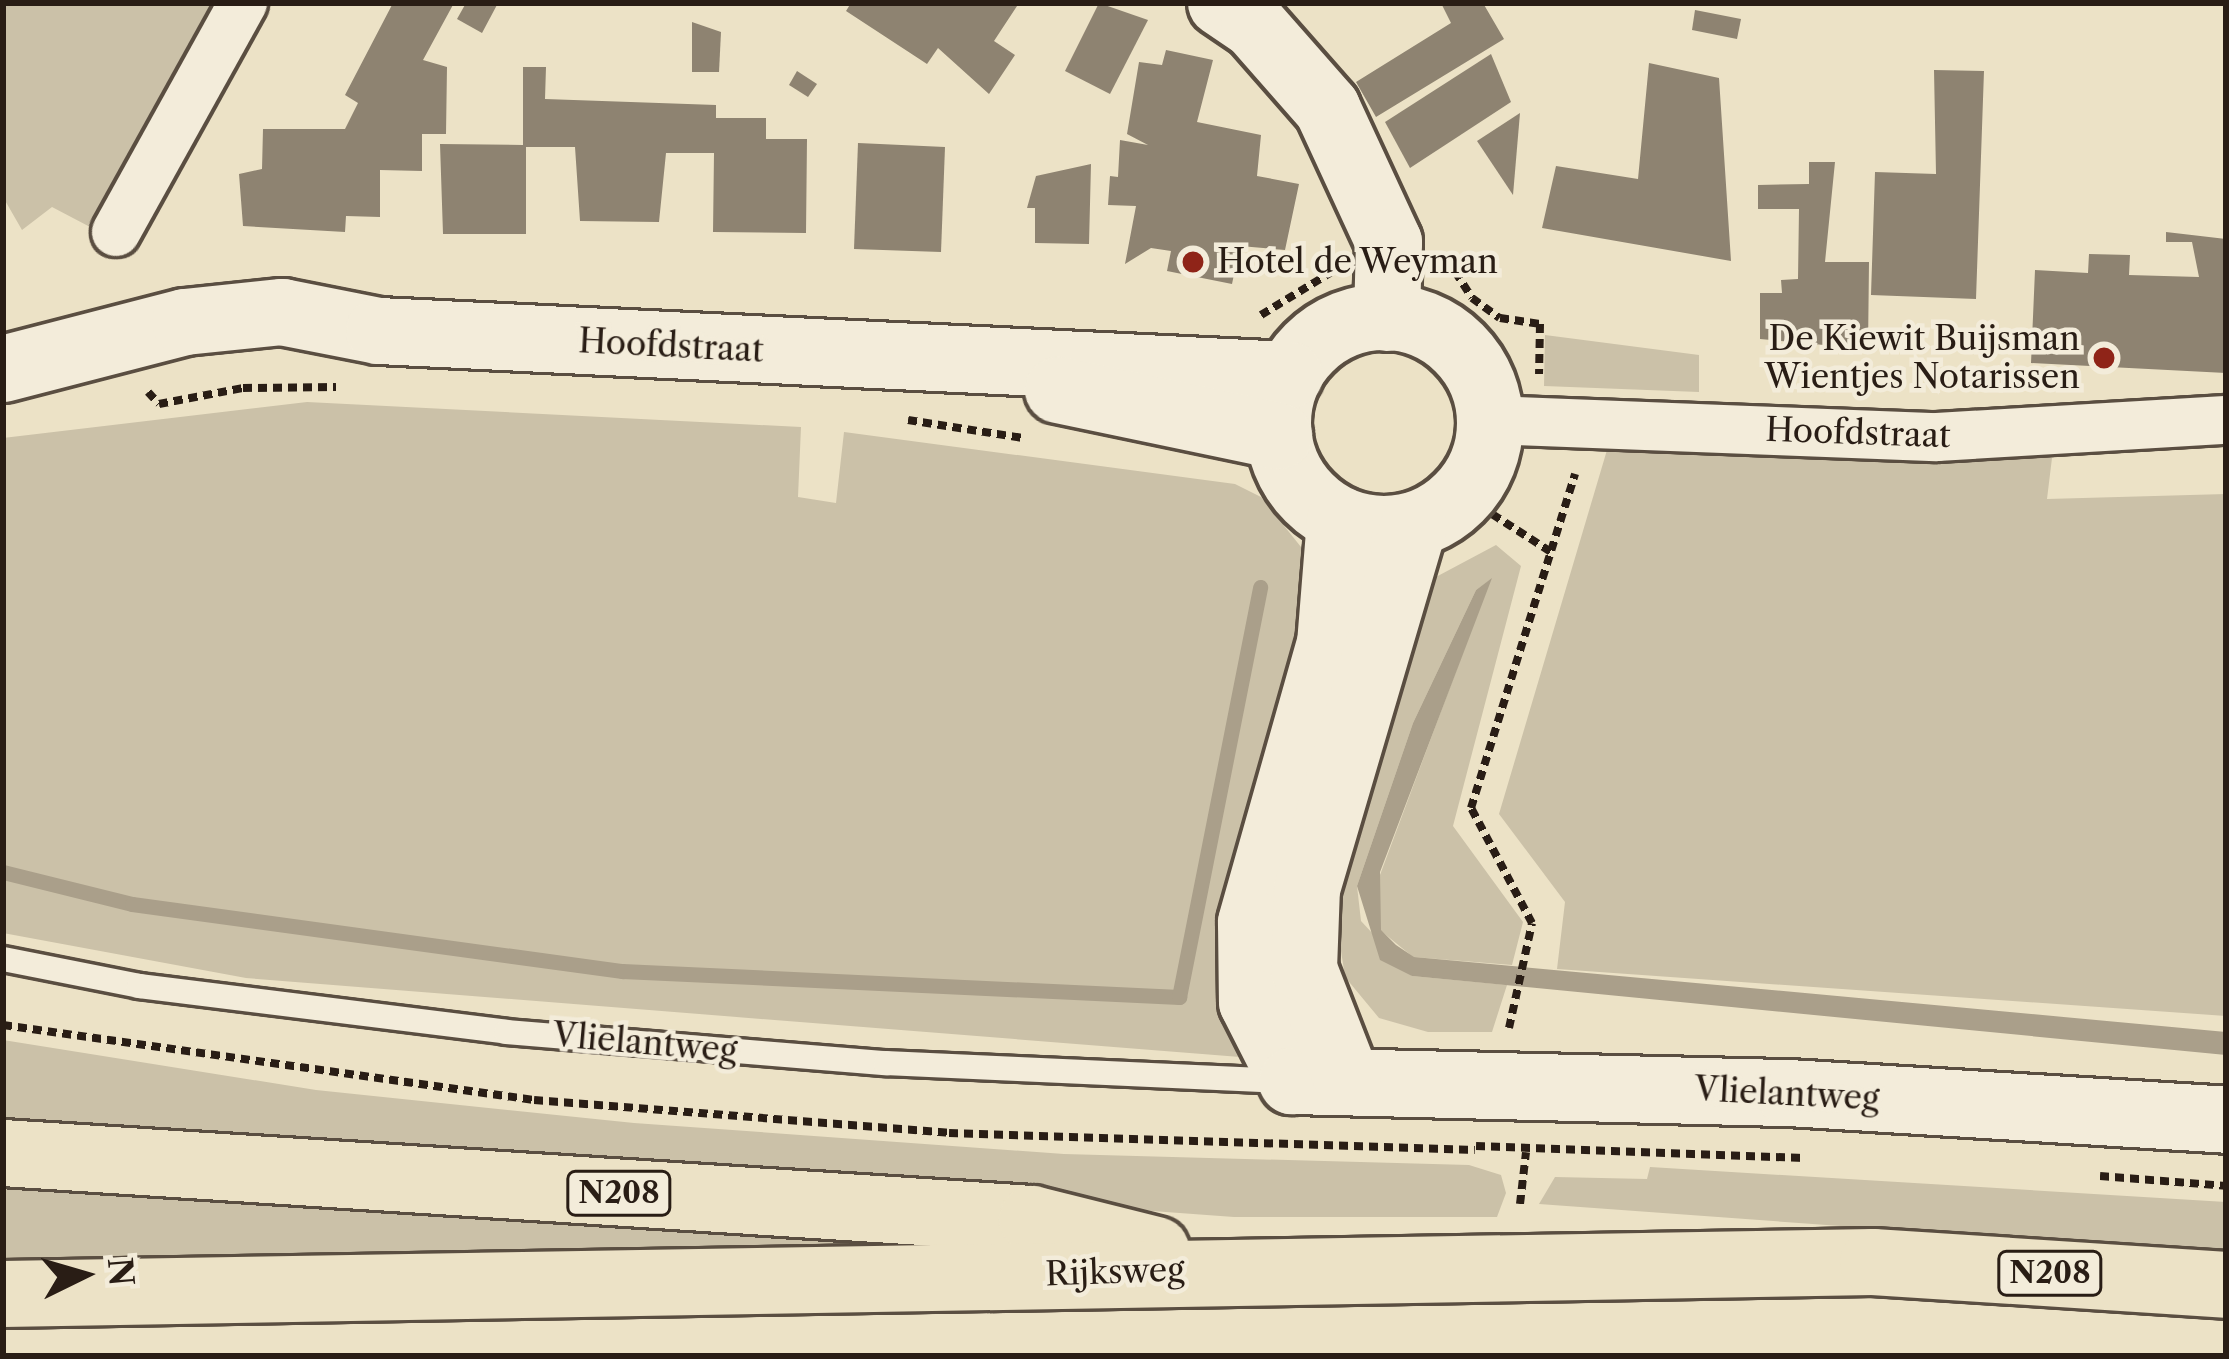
<!DOCTYPE html>
<style>
body{margin:0}
#map{position:relative;width:2229px;height:1359px;overflow:hidden;background:#ece2c6;font-family:"Libre Caslon Text",serif}
div>[style]{position:absolute}
.green>*{inset:0;background:#cbc1a8}
.water>*{inset:0;background:#aa9f8a}
.stream>*{height:15px;margin:-7.5px;padding:0 7.5px;transform-origin:7.5px;border-radius:7.5px;background:#aa9f8a}
.building>*{inset:0;background:#8e8371}
.path>*{height:8px;margin-top:-4px;transform-origin:0;background:repeating-linear-gradient(90deg,#291d15 0 9px,transparent 0 15px)}
.roads{filter:drop-shadow(3px 0 #5a4e41) drop-shadow(-3px 0 #5a4e41) drop-shadow(0 3px #5a4e41) drop-shadow(0 -3px #5a4e41)}
.lane>*{height:24px;margin:-12px;padding:0 12px;transform-origin:12px;border-radius:12px;background:#f3ecda}
.street>*{height:48px;margin:-24px;padding:0 24px;transform-origin:24px;border-radius:24px;background:#f3ecda}
.secondary>*{height:66px;margin:-33px;padding:0 33px;transform-origin:33px;border-radius:33px;background:#f3ecda}
.secondary>.ring{margin:-33px;padding:0;box-sizing:content-box;background:none;border:66px solid #f3ecda;border-radius:50%}
.primary>*{height:66px;margin:-33px;padding:0 33px;transform-origin:33px;border-radius:33px;background:#ece2c6}
.dots>*{width:33px;height:33px;translate:-50% -50%;box-sizing:border-box;border:6px solid #f3ecda;border-radius:50%}
span{translate:-50% -50%;white-space:nowrap;text-align:center;line-height:1.15;-webkit-text-stroke:9px #f3ecda;paint-order:stroke}
.shield-label span{padding:3px 9px;background:#f3ecda;border:3px solid;border-radius:9px;-webkit-text-stroke-width:0}
.shield-label{font-size:30px;color:#291d15;font-weight:700}
.poi-label{font-size:33px;color:#291d15}
.left{translate:0 -50%;text-align:left}
.right{translate:-100% -50%;text-align:right}
.street-label{font-size:33px;color:#291d15}
.frame{position:absolute;inset:0;border:6px solid #291d15;pointer-events:none}
.north{position:absolute;left:24px;top:1215px;width:120px;height:120px;-webkit-text-stroke:9px #f3ecda;paint-order:stroke;rotate:85deg;font-size:33px;font-weight:700;line-height:48px;text-align:center;color:#291d15}
.north::after{content:'';display:block;margin:auto;width:42px;height:54px;background:#291d15;clip-path:polygon(50% 0,100% 100%,50% 72%,0 100%)}
</style>
<div id="map">
<div class="green">
<div style="clip-path:polygon(3px 3px,217px 3px,92px 228px,52px 207px,22px 230px,3px 197px)"></div>
<div style="clip-path:polygon(1545px 335px,1699px 355px,1699px 392px,1544px 386px)"></div>
<div style="clip-path:polygon(307px 402px,801px 427px,798px 497px,836px 503px,844px 432px,1235px 484px,1261px 497px,1317px 567px,1219px 932px,1240px 1057px,246px 978px,3px 933px,3px 438px)"></div>
<div style="clip-path:polygon(1607px 450px,2052px 458px,2047px 499px,2226px 494px,2226px 1016px,1557px 969px,1565px 902px,1499px 814px)"></div>
<div style="clip-path:polygon(1496px 545px,1521px 566px,1453px 826px,1523px 922px,1512px 965px,1413px 957px,1380px 930px,1380px 875px,1490px 580px,1476px 590px,1413px 723px,1357px 886px,1361px 921px,1412px 976px,1507px 985px,1492px 1032px,1428px 1032px,1379px 1018px,1345px 977px,1332px 892px,1419px 586px)"></div>
<div style="clip-path:polygon(3px 1040px,316px 1090px,634px 1123px,1064px 1154px,1469px 1165px,1501px 1175px,1506px 1193px,1497px 1217px,1234px 1217px,3px 1126px)"></div>
<div style="clip-path:polygon(1650px 1167px,2226px 1202px,2226px 1254px,1539px 1204px,1555px 1177px,1647px 1179px)"></div>
<div style="clip-path:polygon(3px 1188px,256px 1198px,1061px 1245px,3px 1263px)"></div>
</div>
<div class="water">
<div style="clip-path:polygon(1492px 578px,1380px 872px,1381px 930px,1396px 945px,1414px 957px,2226px 1032px,2226px 1055px,1412px 976px,1380px 960px,1357px 886px,1413px 723px,1476px 590px)"></div>
</div>
<div class="stream">
<div style="left:3px;top:872px;width:133px;rotate:13.9deg"></div>
<div style="left:132px;top:904px;width:495px;rotate:7.8deg"></div>
<div style="left:622px;top:971px;width:558px;rotate:2.67deg"></div>
<div style="left:1179px;top:997px;width:418px;rotate:-78.8deg"></div>
</div>
<div class="building">
<div style="clip-path:polygon(393px 3px,454px 3px,423px 60px,447px 67px,446px 134px,422px 134px,422px 171px,380px 170px,380px 217px,346px 216px,345px 232px,243px 226px,239px 174px,262px 169px,263px 129px,345px 129px,358px 103px,345px 95px)"></div>
<div style="clip-path:polygon(466px 3px,498px 3px,482px 33px,457px 19px)"></div>
<div style="clip-path:polygon(851px 3px,1019px 3px,994px 41px,1015px 55px,989px 94px,938px 48px,927px 64px,846px 11px)"></div>
<div style="clip-path:polygon(1099px 3px,1148px 20px,1110px 94px,1065px 71px)"></div>
<div style="clip-path:polygon(1441px 3px,1483px 3px,1504px 39px,1376px 117px,1356px 82px,1451px 23px)"></div>
<div style="clip-path:polygon(1695px 10px,1741px 19px,1737px 39px,1692px 30px)"></div>
<div style="clip-path:polygon(692px 22px,721px 32px,719px 72px,692px 72px)"></div>
<div style="clip-path:polygon(1166px 50px,1213px 60px,1197px 122px,1261px 135px,1257px 176px,1299px 184px,1285px 250px,1240px 246px,1232px 284px,1167px 271px,1171px 251px,1151px 248px,1125px 264px,1136px 206px,1108px 205px,1110px 176px,1118px 177px,1120px 140px,1148px 145px,1127px 134px,1139px 62px,1162px 65px)"></div>
<div style="clip-path:polygon(1491px 54px,1511px 102px,1410px 168px,1385px 122px)"></div>
<div style="clip-path:polygon(1649px 63px,1719px 78px,1731px 261px,1542px 228px,1556px 166px,1638px 179px)"></div>
<div style="clip-path:polygon(523px 67px,546px 67px,545px 99px,716px 105px,716px 118px,766px 118px,766px 139px,807px 139px,806px 233px,713px 232px,714px 153px,666px 153px,659px 222px,580px 221px,575px 147px,526px 147px,526px 234px,443px 234px,440px 144px,523px 145px)"></div>
<div style="clip-path:polygon(1934px 70px,1984px 71px,1976px 299px,1871px 295px,1875px 172px,1936px 174px)"></div>
<div style="clip-path:polygon(797px 71px,817px 84px,808px 97px,789px 85px)"></div>
<div style="clip-path:polygon(1520px 113px,1513px 195px,1477px 141px)"></div>
<div style="clip-path:polygon(858px 143px,945px 147px,941px 252px,854px 249px)"></div>
<div style="clip-path:polygon(1809px 162px,1835px 162px,1825px 262px,1869px 262px,1868px 349px,1760px 339px,1760px 293px,1782px 293px,1781px 280px,1798px 279px,1799px 209px,1758px 209px,1758px 185px,1809px 184px)"></div>
<div style="clip-path:polygon(1091px 164px,1089px 244px,1035px 243px,1035px 208px,1027px 208px,1036px 176px)"></div>
<div style="clip-path:polygon(2166px 232px,2226px 239px,2226px 373px,2031px 363px,2035px 270px,2088px 273px,2089px 254px,2130px 255px,2129px 275px,2199px 277px,2192px 242px,2166px 242px)"></div>
</div>
<div class="path">
<div style="left:1447px;top:259px;width:46px;rotate:57.3deg"></div>
<div style="left:1472px;top:298px;width:34px;rotate:36deg"></div>
<div style="left:1500px;top:318px;width:40px;rotate:8.5deg"></div>
<div style="left:1540px;top:324px;width:50px;rotate:91.1deg"></div>
<div style="left:1261px;top:315px;width:81px;rotate:-31.3deg"></div>
<div style="left:148px;top:392px;width:16px;rotate:47deg"></div>
<div style="left:159px;top:404px;width:86px;rotate:-10.8deg"></div>
<div style="left:243px;top:388px;width:93px;rotate:-0.6deg"></div>
<div style="left:908px;top:420px;width:116px;rotate:8.9deg"></div>
<div style="left:1467px;top:498px;width:100px;rotate:32.7deg"></div>
<div style="left:3px;top:1025px;width:536px;rotate:8.04deg"></div>
<div style="left:534px;top:1100px;width:416px;rotate:4.5deg"></div>
<div style="left:949px;top:1133px;width:526px;rotate:1.85deg"></div>
<div style="left:1509px;top:1028px;width:107px;rotate:-77.6deg"></div>
<div style="left:1532px;top:923px;width:130px;rotate:-117.9deg"></div>
<div style="left:1471px;top:808px;width:350px;rotate:-72.7deg"></div>
<div style="left:1476px;top:1146px;width:328px;rotate:2.1deg"></div>
<div style="left:2100px;top:1176px;width:126px;rotate:4.5deg"></div>
<div style="left:1520px;top:1204px;width:52px;rotate:-83.4deg"></div>
</div>
<div class="roads">
<div class="lane">
<div style="left:3px;top:959px;width:139px;rotate:11.2deg"></div>
<div style="left:139px;top:986px;width:370px;rotate:7.1deg"></div>
<div style="left:506px;top:1032px;width:381px;rotate:4.7deg"></div>
<div style="left:886px;top:1063px;width:397px;rotate:2.6deg"></div>
</div>
<div class="street">
<div style="left:116px;top:232px;width:262px;rotate:-61deg"></div>
<div style="left:1490px;top:420px;width:447px;rotate:2.2deg"></div>
<div style="left:1937px;top:437px;width:289px;rotate:-3.4deg"></div>
</div>
<div class="secondary">
<div style="left:1221px;top:3px;width:40px;rotate:34deg"></div>
<div style="left:1254px;top:25px;width:111px;rotate:48.7deg"></div>
<div style="left:1327px;top:108px;width:148px;rotate:65.2deg"></div>
<div style="left:1389px;top:242px;width:76px;rotate:91.5deg"></div>
<div class="ring" style="left:1278px;top:317px;width:146px;height:146px"></div>
<div style="left:3px;top:369px;width:188px;rotate:-14.5deg"></div>
<div style="left:185px;top:322px;width:98px;rotate:-5.9deg"></div>
<div style="left:282px;top:312px;width:99px;rotate:11.1deg"></div>
<div style="left:379px;top:331px;width:912px;rotate:2.77deg"></div>
<div style="left:1058px;top:390px;width:226px;rotate:11.8deg"></div>
<div style="left:1340px;top:520px;width:123px;rotate:94.6deg"></div>
<div style="left:1330px;top:643px;width:291px;rotate:105.8deg"></div>
<div style="left:1251px;top:923px;width:79px;rotate:89.3deg"></div>
<div style="left:1252px;top:1002px;width:89px;rotate:63.1deg"></div>
<div style="left:1292px;top:1081px;width:497px;rotate:1.4deg"></div>
<div style="left:1789px;top:1093px;width:438px;rotate:3.5deg"></div>
<div style="left:1348px;top:1082px;width:121px;rotate:-111.3deg"></div>
<div style="left:1304px;top:969px;width:80px;rotate:-87.9deg"></div>
<div style="left:1307px;top:889px;width:379px;rotate:-73.6deg"></div>
</div>
<div class="primary">
<div style="left:3px;top:1153px;width:1031px;rotate:3.67deg"></div>
<div style="left:1032px;top:1219px;width:128px;rotate:14deg"></div>
<div style="left:3px;top:1294px;width:1870px;rotate:-0.98deg"></div>
<div style="left:1873px;top:1262px;width:354px;rotate:3.7deg"></div>
</div>
</div>
<div class="dots">
<div style="left:1193px;top:262px;background:#8f2418"></div>
<div style="left:2104px;top:358px;background:#8f2418"></div>
</div>
<div class="shield-label">
<span style="left:619px;top:1193px">N208</span>
<span style="left:2050px;top:1273px">N208</span>
</div>
<div class="poi-label">
<span class="left" style="left:1217px;top:262px">Hotel de Weyman</span>
<span class="right" style="left:2080px;top:358px">De Kiewit Buijsman<br>Wientjes Notarissen</span>
</div>
<div class="street-label">
<span style="left:671px;top:346px;rotate:3deg">Hoofdstraat</span>
<span style="left:1858px;top:433px;rotate:2deg">Hoofdstraat</span>
<span style="left:645px;top:1043px;rotate:5deg">Vlielantweg</span>
<span style="left:1787px;top:1094px;rotate:3deg">Vlielantweg</span>
<span style="left:1115px;top:1272px;rotate:-2deg">Rijksweg</span>
</div>
<div class="frame"></div>
<div class="north">N</div>
</div>
